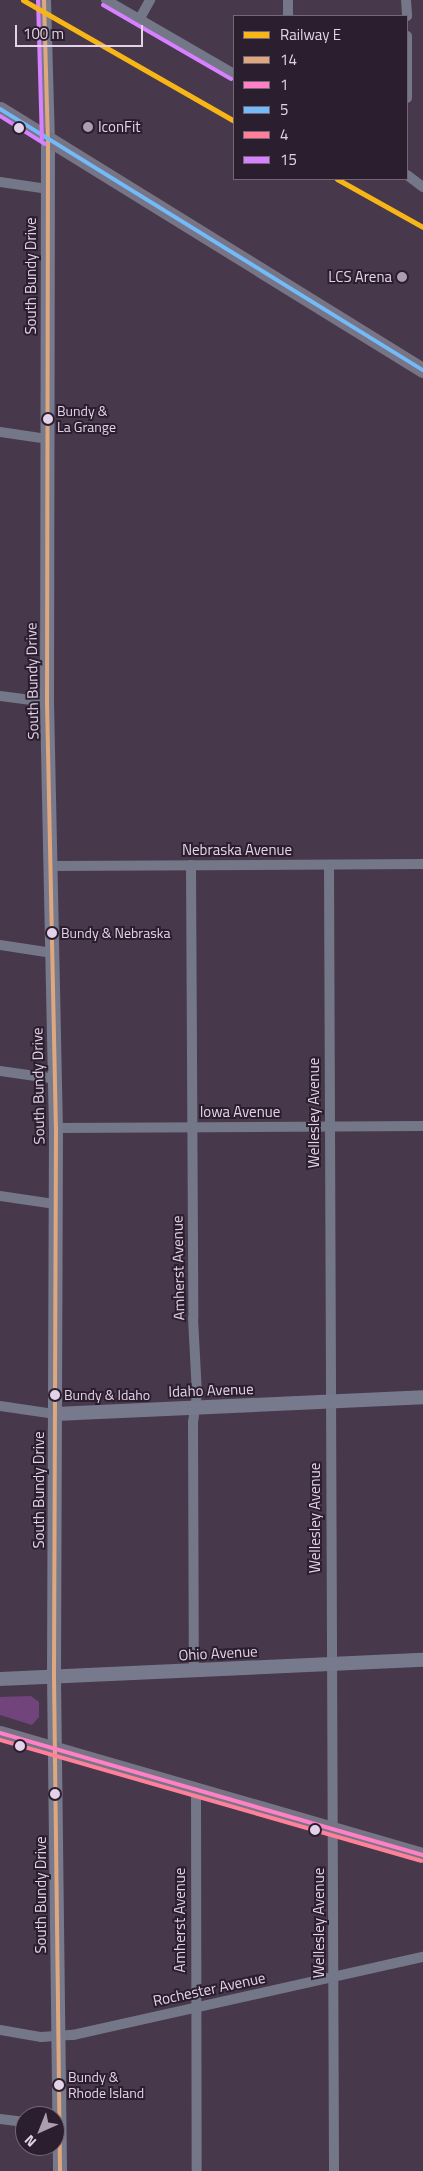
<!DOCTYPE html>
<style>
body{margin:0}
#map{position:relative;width:423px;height:2171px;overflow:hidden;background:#48384b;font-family:"Titillium Web",sans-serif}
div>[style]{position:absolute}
.green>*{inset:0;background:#72447c}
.street>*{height:10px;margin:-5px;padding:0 5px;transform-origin:5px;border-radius:5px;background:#747788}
.secondary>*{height:14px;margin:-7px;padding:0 7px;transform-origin:7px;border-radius:7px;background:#77798c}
.primary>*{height:15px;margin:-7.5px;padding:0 7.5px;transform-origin:7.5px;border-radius:7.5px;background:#777486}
.bus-1>*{height:4px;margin:-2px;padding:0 2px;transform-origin:2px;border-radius:2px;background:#dfa77e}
.bus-2>*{height:4px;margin:-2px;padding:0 2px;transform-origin:2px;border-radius:2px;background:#ff80c5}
.bus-3>*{height:4px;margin:-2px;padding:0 2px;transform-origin:2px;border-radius:2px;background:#73baf8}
.bus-4>*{height:4px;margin:-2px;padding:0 2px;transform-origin:2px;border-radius:2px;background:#ff8098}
.bus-5>*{height:4px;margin:-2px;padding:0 2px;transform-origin:2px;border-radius:2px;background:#d880ff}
.rail-1>*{height:5px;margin:-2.5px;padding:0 2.5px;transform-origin:2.5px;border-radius:2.5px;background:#f7b618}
.dots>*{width:14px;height:14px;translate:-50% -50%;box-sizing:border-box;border:2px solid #2b1e2e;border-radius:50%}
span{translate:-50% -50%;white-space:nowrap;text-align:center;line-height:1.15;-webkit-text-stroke:4px #2b1e2e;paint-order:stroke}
.bus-label{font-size:14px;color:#e4d3e8}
.left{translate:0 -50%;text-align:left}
.poi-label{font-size:15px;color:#e4d3e8}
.right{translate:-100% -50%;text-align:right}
.street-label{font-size:15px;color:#e4d3e8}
.legend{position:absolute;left:233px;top:15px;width:175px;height:165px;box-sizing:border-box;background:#2b1e2e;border:1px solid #756678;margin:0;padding:6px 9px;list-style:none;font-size:15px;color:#e4d3e8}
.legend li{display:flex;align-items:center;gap:10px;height:25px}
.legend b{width:25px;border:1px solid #756678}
.north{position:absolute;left:15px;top:2106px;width:50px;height:50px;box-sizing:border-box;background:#2b1e2e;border:1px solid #756678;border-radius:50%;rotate:224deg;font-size:14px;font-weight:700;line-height:20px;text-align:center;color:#e4d3e8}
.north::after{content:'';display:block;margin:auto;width:18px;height:22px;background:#ad9db1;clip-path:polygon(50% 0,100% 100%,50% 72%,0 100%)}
.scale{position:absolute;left:15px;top:25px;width:128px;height:22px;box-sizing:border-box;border:2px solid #e4d3e8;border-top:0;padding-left:6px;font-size:15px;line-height:18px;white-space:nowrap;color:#e4d3e8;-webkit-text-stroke:4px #2b1e2e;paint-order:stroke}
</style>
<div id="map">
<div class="green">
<div style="clip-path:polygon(31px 1696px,39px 1702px,39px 1717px,32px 1725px,0 1715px,0 1697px)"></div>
</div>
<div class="street">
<div style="left:106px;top:0;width:148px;rotate:30deg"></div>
<div style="left:288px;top:0;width:16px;rotate:90deg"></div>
<div style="left:406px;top:0;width:16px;rotate:86deg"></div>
<div style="left:139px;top:20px;width:23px;rotate:-61deg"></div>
<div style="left:407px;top:36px;width:62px;rotate:90deg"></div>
<div style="left:407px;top:175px;width:20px;rotate:37deg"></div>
<div style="left:0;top:182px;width:49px;rotate:8.3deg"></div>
<div style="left:0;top:432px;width:49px;rotate:8.3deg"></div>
<div style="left:0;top:696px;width:47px;rotate:7.3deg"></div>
<div style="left:191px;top:865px;width:453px;rotate:89.7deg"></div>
<div style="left:193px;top:1318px;width:76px;rotate:87deg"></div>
<div style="left:197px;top:1394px;width:28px;rotate:98deg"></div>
<div style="left:193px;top:1422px;width:248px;rotate:89.8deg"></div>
<div style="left:329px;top:865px;width:1306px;rotate:89.78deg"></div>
<div style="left:51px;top:866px;width:372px;rotate:-0.3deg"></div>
<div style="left:0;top:945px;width:53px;rotate:8.7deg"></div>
<div style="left:0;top:1071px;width:57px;rotate:8.1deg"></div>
<div style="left:56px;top:1128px;width:367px;rotate:-0.3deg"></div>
<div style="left:0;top:1196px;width:56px;rotate:8.3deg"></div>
<div style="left:0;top:1406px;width:56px;rotate:8.3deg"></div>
<div style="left:196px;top:1789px;width:382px;rotate:89.9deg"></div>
<div style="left:0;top:2030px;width:42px;rotate:9.7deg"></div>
<div style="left:41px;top:2037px;width:32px;rotate:-4deg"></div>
<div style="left:73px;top:2035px;width:359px;rotate:-12.6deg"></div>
<div style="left:0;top:2119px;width:25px;rotate:7deg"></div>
</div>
<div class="secondary">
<div style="left:44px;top:0;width:139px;rotate:88.4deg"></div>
<div style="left:48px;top:139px;width:563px;rotate:90.1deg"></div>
<div style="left:47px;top:702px;width:426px;rotate:88.8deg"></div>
<div style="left:56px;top:1128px;width:549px;rotate:90.21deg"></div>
<div style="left:54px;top:1677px;width:494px;rotate:89.3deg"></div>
<div style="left:55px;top:1414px;width:368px;rotate:-2.6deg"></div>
<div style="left:0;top:1679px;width:423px;rotate:-2.6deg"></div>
</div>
<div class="primary">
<div style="left:0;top:109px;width:497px;rotate:31.7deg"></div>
<div style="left:0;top:1733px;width:440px;rotate:16.1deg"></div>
</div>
<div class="bus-1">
<div style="left:44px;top:0;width:139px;rotate:88.4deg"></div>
<div style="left:48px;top:139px;width:563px;rotate:90.1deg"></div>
<div style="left:47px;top:702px;width:426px;rotate:88.8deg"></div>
<div style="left:56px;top:1128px;width:549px;rotate:90.21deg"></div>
<div style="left:54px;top:1677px;width:494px;rotate:89.3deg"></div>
</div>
<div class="bus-2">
<div style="left:0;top:1733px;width:440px;rotate:16.1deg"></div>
</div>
<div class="bus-3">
<div style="left:0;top:109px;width:497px;rotate:31.7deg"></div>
</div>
<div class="bus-4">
<div style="left:0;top:1740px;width:438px;rotate:16deg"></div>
</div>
<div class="bus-5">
<div style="left:38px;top:0;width:139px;rotate:88.4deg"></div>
<div style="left:103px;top:5px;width:148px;rotate:30deg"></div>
<div style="left:0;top:116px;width:53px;rotate:31.9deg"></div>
</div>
<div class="rail-1">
<div style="left:23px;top:0;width:243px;rotate:29.8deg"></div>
<div style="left:337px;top:179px;width:98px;rotate:29.2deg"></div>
</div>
<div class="dots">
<div style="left:88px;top:127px;background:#ad9db1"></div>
<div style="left:19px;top:128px;background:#e4d3e8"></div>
<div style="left:402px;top:277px;background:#ad9db1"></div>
<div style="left:48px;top:419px;background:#e4d3e8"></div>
<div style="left:52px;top:933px;background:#e4d3e8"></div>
<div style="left:55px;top:1395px;background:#e4d3e8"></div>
<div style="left:20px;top:1746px;background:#e4d3e8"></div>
<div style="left:55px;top:1794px;background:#e4d3e8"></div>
<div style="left:315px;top:1830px;background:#e4d3e8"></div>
<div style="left:59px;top:2085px;background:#e4d3e8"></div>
</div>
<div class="bus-label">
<span class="left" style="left:57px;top:419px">Bundy &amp;<br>La Grange</span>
<span class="left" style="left:61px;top:933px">Bundy &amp; Nebraska</span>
<span class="left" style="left:64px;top:1395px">Bundy &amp; Idaho</span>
<span class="left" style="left:68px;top:2085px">Bundy &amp;<br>Rhode Island</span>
</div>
<div class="poi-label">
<span class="left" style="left:98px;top:127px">IconFit</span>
<span class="right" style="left:392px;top:277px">LCS Arena</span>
</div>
<div class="street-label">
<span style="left:31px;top:276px;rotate:-90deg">South Bundy Drive</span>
<span style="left:32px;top:681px;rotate:-91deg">South Bundy Drive</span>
<span style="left:237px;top:850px">Nebraska Avenue</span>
<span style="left:38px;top:1086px;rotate:-91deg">South Bundy Drive</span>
<span style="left:240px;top:1112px">Iowa Avenue</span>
<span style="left:314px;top:1113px;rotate:-90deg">Wellesley Avenue</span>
<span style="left:178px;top:1268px;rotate:-91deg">Amherst Avenue</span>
<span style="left:211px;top:1390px;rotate:-2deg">Idaho Avenue</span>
<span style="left:39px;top:1490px;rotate:-90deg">South Bundy Drive</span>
<span style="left:315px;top:1518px;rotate:-90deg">Wellesley Avenue</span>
<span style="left:218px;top:1653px;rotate:-3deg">Ohio Avenue</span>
<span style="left:41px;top:1895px;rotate:-90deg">South Bundy Drive</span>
<span style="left:180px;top:1920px;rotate:-90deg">Amherst Avenue</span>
<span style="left:319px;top:1923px;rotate:-90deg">Wellesley Avenue</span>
<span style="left:209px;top:1989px;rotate:-12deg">Rochester Avenue</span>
</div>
<ul class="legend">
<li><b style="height:6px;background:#f7b618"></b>Railway E</li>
<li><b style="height:6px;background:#dfa77e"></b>14</li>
<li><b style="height:6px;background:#ff80c5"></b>1</li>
<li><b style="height:6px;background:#73baf8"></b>5</li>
<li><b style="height:6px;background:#ff8098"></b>4</li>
<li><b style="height:6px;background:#d880ff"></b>15</li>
</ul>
<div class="north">N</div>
<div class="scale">100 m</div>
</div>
